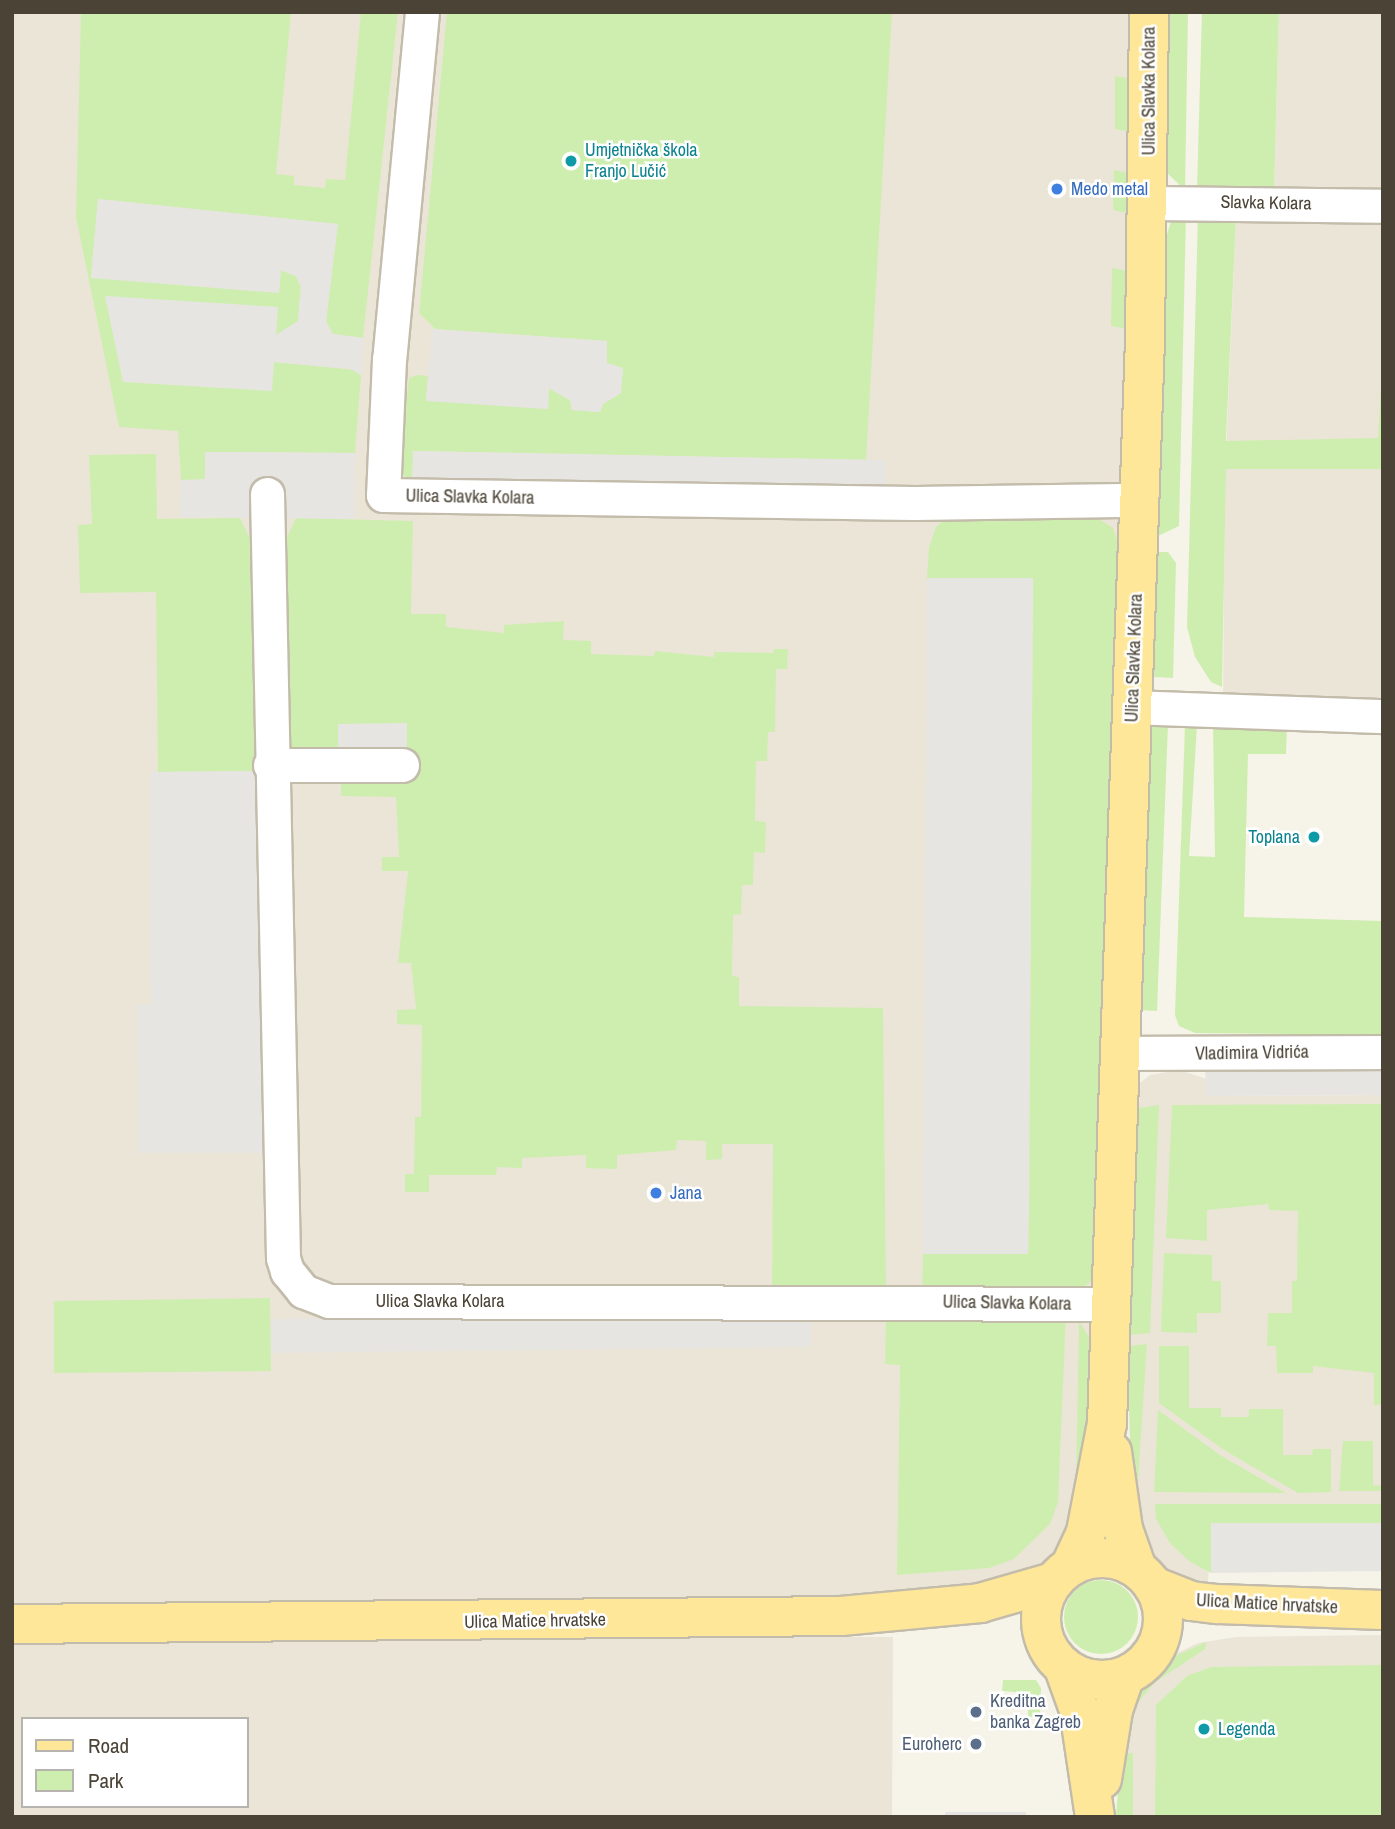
<!DOCTYPE html>
<meta charset="utf-8">
<style>
body{margin:0}
#map{position:relative;width:1395px;height:1829px;overflow:hidden;background:#f6f3e9;font-family:"Archivo Narrow",sans-serif}
div>[style]{position:absolute}
.residential>*{inset:0;background:#ebe5d7}
.green>*{inset:0;background:#ceeeaf}
.round{border-radius:50%}
.parking>*{inset:0;background:#e7e5e1}
.roads{filter:drop-shadow(2px 0 #c3bcab) drop-shadow(-2px 0 #c3bcab) drop-shadow(0 2px #c3bcab) drop-shadow(0 -2px #c3bcab)}
.minor>*{height:33px;margin:-16.5px;padding:0 16.5px;transform-origin:16.5px;border-radius:16.5px;background:#fff}
.major>*{height:38px;margin:-19px;padding:0 19px;transform-origin:19px;border-radius:19px;background:#ffe799}
.major>.ring{margin:-19px;padding:0;box-sizing:content-box;background:none;border:38px solid #ffe799;border-radius:50%}
.dots>*{width:19px;height:19px;translate:-50% -50%;box-sizing:border-box;border:4px solid #fff;border-radius:50%}
span{translate:-50% -50%;white-space:nowrap;text-align:center;line-height:1.15;-webkit-text-stroke:5px #fff;paint-order:stroke}
.street-label{font-size:18px;color:#4b4436}
.culture-label{font-size:18px;color:#0d838f}
.left{translate:0 -50%;text-align:left}
.right{translate:-100% -50%;text-align:right}
.shop-label{font-size:18px;color:#366cbe}
.service-label{font-size:18px;color:#4e5e75}
.frame{position:absolute;inset:0;border:14px solid #4b4436;pointer-events:none}
.legend{position:absolute;left:21px;top:1717px;width:228px;height:91px;box-sizing:border-box;background:#fff;border:2px solid #b7b4af;margin:0;padding:9px 12px;list-style:none;font-size:21px;color:#4b4436}
.legend li{display:flex;align-items:center;gap:14px;height:35px}
.legend b{width:35px;border:2px solid #b7b4af}
</style>
<div id="map">
<div class="residential">
<div style="clip-path:polygon(12px 12px,1133px 12px,1132px 174px,1091px 1382px,1078px 1520px,1048px 1570px,903px 1600px,12px 1608px)"></div>
<div style="clip-path:polygon(1279px 12px,1383px 12px,1383px 708px,1223px 702px,1225px 477px,1236px 217px,1274px 193px)"></div>
<div style="clip-path:polygon(1179px 1070px,1207px 1079px,1207px 1096px,1383px 1095px,1383px 1523px,1212px 1523px,1207px 1595px,1149px 1558px,1131px 1488px,1128px 1346px,1140px 1083px,1150px 1075px)"></div>
<div style="clip-path:polygon(1383px 1635px,1383px 1817px,1116px 1817px,1125px 1714px,1147px 1678px,1171px 1656px,1198px 1643px,1236px 1637px)"></div>
<div style="clip-path:polygon(evenodd,505px 1637px,893px 1637px,892px 1817px,12px 1817px,12px 1643px,505px 1637px,23px 1719px,247px 1719px,247px 1806px,23px 1806px,23px 1719px)"></div>
</div>
<div class="green">
<div style="clip-path:polygon(81px 12px,291px 12px,276px 174px,294px 176px,294px 185px,325px 188px,326px 179px,345px 180px,361px 12px,398px 12px,363px 338px,332px 334px,326px 321px,337px 224px,98px 199px,91px 277px,279px 292px,280px 270px,296px 276px,301px 287px,298px 321px,276px 335px,278px 307px,271px 391px,274px 362px,356px 370px,361px 375px,355px 453px,206px 452px,205px 480px,181px 480px,178px 431px,119px 427px,76px 217px)"></div>
<div style="clip-path:polygon(447px 12px,892px 12px,866px 460px,414px 451px,412px 481px,399px 472px,409px 378px,417px 375px,428px 376px,426px 400px,548px 409px,548px 388px,570px 400px,572px 410px,600px 412px,603px 404px,621px 393px,607px 363px,606px 341px,435px 329px,419px 313px)"></div>
<div style="clip-path:polygon(1168px 12px,1188px 12px,1185px 190px,1167px 173px)"></div>
<div style="clip-path:polygon(1202px 12px,1279px 12px,1274px 194px,1197px 189px)"></div>
<div style="clip-path:polygon(1115px 76px,1132px 79px,1132px 132px,1115px 129px)"></div>
<div style="clip-path:polygon(1114px 170px,1132px 174px,1131px 214px,1113px 210px)"></div>
<div style="clip-path:polygon(1186px 214px,1179px 526px,1158px 536px,1166px 238px,1171px 221px)"></div>
<div style="clip-path:polygon(1198px 214px,1236px 217px,1226px 441px,1378px 438px,1383px 350px,1383px 469px,1226px 469px,1222px 687px,1211px 682px,1195px 657px,1187px 627px)"></div>
<div style="clip-path:polygon(1112px 268px,1129px 271px,1128px 329px,1111px 326px)"></div>
<div style="clip-path:polygon(156px 454px,157px 519px,240px 518px,254px 547px,261px 771px,158px 772px,156px 592px,80px 593px,78px 525px,92px 524px,89px 455px)"></div>
<div style="clip-path:polygon(1093px 515px,1113px 528px,1120px 547px,1095px 1278px,1084px 1287px,922px 1291px,923px 1254px,1028px 1254px,1029px 1211px,1033px 579px,927px 578px,929px 547px,936px 527px,947px 517px)"></div>
<div style="clip-path:polygon(296px 518px,413px 521px,411px 614px,446px 614px,446px 627px,504px 633px,504px 625px,564px 621px,563px 640px,591px 641px,591px 654px,654px 656px,655px 651px,714px 657px,714px 652px,773px 653px,774px 649px,788px 649px,787px 669px,776px 669px,775px 732px,768px 732px,767px 761px,756px 761px,755px 821px,766px 822px,765px 853px,754px 852px,753px 885px,742px 885px,741px 914px,733px 915px,732px 976px,739px 977px,739px 1006px,883px 1008px,886px 1292px,772px 1291px,773px 1144px,722px 1144px,722px 1159px,706px 1160px,706px 1141px,677px 1140px,676px 1150px,617px 1155px,617px 1169px,586px 1168px,586px 1155px,522px 1158px,522px 1168px,497px 1167px,496px 1175px,429px 1175px,429px 1192px,405px 1192px,405px 1174px,414px 1174px,415px 1117px,421px 1117px,422px 1025px,397px 1024px,397px 1010px,416px 1009px,411px 963px,398px 963px,408px 871px,382px 871px,382px 857px,399px 857px,396px 797px,341px 796px,341px 780px,407px 780px,407px 724px,338px 724px,338px 753px,283px 753px,282px 548px)"></div>
<div style="clip-path:polygon(1157px 552px,1168px 552px,1176px 563px,1173px 678px,1153px 677px)"></div>
<div style="clip-path:polygon(1151px 723px,1168px 724px,1157px 1011px,1140px 1010px)"></div>
<div style="clip-path:polygon(1185px 725px,1197px 725px,1189px 856px,1215px 857px,1213px 725px,1287px 727px,1286px 754px,1248px 754px,1244px 917px,1383px 921px,1383px 1035px,1195px 1033px,1179px 1026px,1175px 1015px)"></div>
<div style="clip-path:polygon(1383px 1104px,1383px 1404px,1374px 1405px,1374px 1373px,1313px 1366px,1313px 1373px,1277px 1373px,1276px 1346px,1267px 1346px,1268px 1313px,1292px 1313px,1292px 1281px,1297px 1281px,1298px 1211px,1269px 1210px,1268px 1204px,1207px 1210px,1207px 1241px,1166px 1238px,1172px 1105px)"></div>
<div style="clip-path:polygon(1159px 1105px,1150px 1333px,1130px 1335px,1139px 1108px)"></div>
<div style="clip-path:polygon(1164px 1253px,1212px 1255px,1212px 1281px,1221px 1281px,1221px 1313px,1197px 1313px,1197px 1333px,1161px 1332px)"></div>
<div style="clip-path:polygon(270px 1298px,271px 1371px,54px 1373px,54px 1301px)"></div>
<div style="clip-path:polygon(886px 1314px,1066px 1314px,1058px 1502px,1050px 1524px,1014px 1559px,989px 1568px,897px 1575px,900px 1365px,885px 1364px)"></div>
<div style="clip-path:polygon(1079px 1321px,1092px 1342px,1087px 1461px,1076px 1486px)"></div>
<div style="clip-path:polygon(1147px 1344px,1138px 1481px,1131px 1488px,1128px 1346px)"></div>
<div style="clip-path:polygon(1159px 1346px,1189px 1346px,1189px 1408px,1221px 1408px,1221px 1417px,1249px 1417px,1249px 1409px,1283px 1409px,1283px 1455px,1312px 1455px,1313px 1449px,1331px 1449px,1331px 1492px,1298px 1493px,1224px 1450px,1159px 1403px)"></div>
<div style="clip-path:polygon(1158px 1410px,1220px 1455px,1286px 1493px,1154px 1492px)"></div>
<div style="clip-path:polygon(1343px 1441px,1373px 1441px,1373px 1485px,1383px 1486px,1383px 1491px,1339px 1491px)"></div>
<div style="clip-path:polygon(1155px 1504px,1383px 1504px,1383px 1523px,1212px 1523px,1211px 1573px,1189px 1561px,1170px 1543px,1156px 1519px)"></div>
<div class="round" style="left:1064px;top:1580px;width:74px;height:74px"></div>
<div style="clip-path:polygon(1206px 1642px,1205px 1649px,1154px 1683px,1125px 1719px,1132px 1697px,1164px 1661px)"></div>
<div style="clip-path:polygon(1383px 1665px,1383px 1817px,1155px 1817px,1156px 1705px,1187px 1676px,1211px 1667px)"></div>
<div style="clip-path:polygon(1003px 1680px,1036px 1680px,1041px 1688px,1040px 1716px,1028px 1717px,1028px 1693px,1002px 1691px)"></div>
<div style="clip-path:polygon(1133px 1753px,1133px 1817px,1116px 1817px,1121px 1754px)"></div>
</div>
<div class="parking">
<div style="clip-path:polygon(98px 199px,338px 224px,326px 321px,333px 334px,363px 338px,361px 375px,350px 369px,274px 362px,272px 391px,123px 382px,105px 296px,278px 307px,276px 335px,298px 321px,301px 287px,296px 276px,281px 270px,279px 293px,91px 278px)"></div>
<div style="clip-path:polygon(432px 329px,607px 341px,607px 363px,623px 368px,621px 393px,603px 404px,600px 412px,572px 410px,570px 400px,549px 388px,548px 409px,426px 401px)"></div>
<div style="clip-path:polygon(413px 451px,885px 460px,885px 490px,412px 481px)"></div>
<div style="clip-path:polygon(205px 452px,355px 453px,354px 519px,180px 517px,181px 480px,205px 479px)"></div>
<div style="clip-path:polygon(927px 578px,1033px 578px,1028px 1254px,923px 1254px)"></div>
<div style="clip-path:polygon(407px 723px,407px 752px,338px 753px,338px 724px)"></div>
<div style="clip-path:polygon(261px 771px,263px 1153px,138px 1153px,137px 1005px,151px 1004px,150px 772px)"></div>
<div style="clip-path:polygon(1383px 1067px,1383px 1095px,1207px 1096px,1205px 1069px)"></div>
<div style="clip-path:polygon(811px 1314px,811px 1347px,271px 1353px,271px 1319px)"></div>
<div style="clip-path:polygon(1211px 1523px,1383px 1523px,1383px 1571px,1211px 1573px)"></div>
<div style="clip-path:polygon(945px 1812px,1026px 1812px,1026px 1817px,945px 1817px)"></div>
</div>
<div class="roads">
<div class="minor">
<div style="left:422px;top:12px;width:349px;rotate:95.4deg"></div>
<div style="left:389px;top:359px;width:136px;rotate:92.5deg"></div>
<div style="left:383px;top:495px;width:532px;rotate:0.86deg"></div>
<div style="left:915px;top:503px;width:224px;rotate:-0.8deg"></div>
<div style="left:1149px;top:203px;width:234px;rotate:0.7deg"></div>
<div style="left:267px;top:494px;width:764px;rotate:88.8deg"></div>
<div style="left:283px;top:1258px;width:14px;rotate:73deg"></div>
<div style="left:287px;top:1271px;width:26px;rotate:51deg"></div>
<div style="left:303px;top:1291px;width:28px;rotate:21deg"></div>
<div style="left:329px;top:1301px;width:784px;rotate:0.22deg"></div>
<div style="left:1132px;top:707px;width:251px;rotate:2.1deg"></div>
<div style="left:270px;top:765px;width:132px"></div>
<div style="left:1121px;top:1053px;width:262px;rotate:-0.2deg"></div>
</div>
<div class="major">
<div style="left:1112px;top:1452px;width:78px;rotate:81.9deg"></div>
<div style="left:1123px;top:1529px;width:42px;rotate:70.7deg"></div>
<div class="ring" style="left:1041px;top:1558px;width:84px;height:84px"></div>
<div style="left:1070px;top:1567px;width:38px;rotate:-65deg"></div>
<div style="left:1086px;top:1532px;width:111px;rotate:-79.1deg"></div>
<div style="left:1107px;top:1423px;width:1085px;rotate:-87.99deg"></div>
<div style="left:1145px;top:339px;width:327px;rotate:-89.3deg"></div>
<div style="left:1153px;top:1586px;width:41px;rotate:21.5deg"></div>
<div style="left:1191px;top:1601px;width:26px;rotate:7deg"></div>
<div style="left:1217px;top:1604px;width:166px;rotate:2.1deg"></div>
<div style="left:12px;top:1624px;width:829px;rotate:-0.55deg"></div>
<div style="left:841px;top:1616px;width:140px;rotate:-5.3deg"></div>
<div style="left:980px;top:1603px;width:76px;rotate:-16deg"></div>
<div style="left:1064px;top:1668px;width:45px;rotate:70.3deg"></div>
<div style="left:1079px;top:1710px;width:108px;rotate:81.5deg"></div>
<div style="left:1102px;top:1779px;width:70px;rotate:-80.9deg"></div>
<div style="left:1113px;top:1710px;width:36px;rotate:-71deg"></div>
</div>
</div>
<div class="dots">
<div style="left:571px;top:161px;background:#0f9aa8"></div>
<div style="left:1057px;top:189px;background:#3f7fe0"></div>
<div style="left:1314px;top:837px;background:#0f9aa8"></div>
<div style="left:656px;top:1193px;background:#3f7fe0"></div>
<div style="left:976px;top:1712px;background:#5c6f8a"></div>
<div style="left:1204px;top:1729px;background:#0f9aa8"></div>
<div style="left:976px;top:1744px;background:#5c6f8a"></div>
</div>
<div class="street-label">
<span style="left:1149px;top:91px;rotate:-90deg">Ulica Slavka Kolara</span>
<span style="left:1266px;top:203px;rotate:1deg">Slavka Kolara</span>
<span style="left:470px;top:497px;rotate:1deg">Ulica Slavka Kolara</span>
<span style="left:1134px;top:658px;rotate:-88deg">Ulica Slavka Kolara</span>
<span style="left:1252px;top:1053px;rotate:-1deg">Vladimira Vidrića</span>
<span style="left:440px;top:1301px">Ulica Slavka Kolara</span>
<span style="left:1007px;top:1303px;rotate:1deg">Ulica Slavka Kolara</span>
<span style="left:1267px;top:1604px;rotate:3deg">Ulica Matice hrvatske</span>
<span style="left:535px;top:1621px;rotate:-1deg">Ulica Matice hrvatske</span>
</div>
<div class="culture-label">
<span class="left" style="left:585px;top:161px">Umjetnička škola<br>Franjo Lučić</span>
<span class="right" style="left:1300px;top:837px">Toplana</span>
<span class="left" style="left:1218px;top:1729px">Legenda</span>
</div>
<div class="shop-label">
<span class="left" style="left:1071px;top:189px">Medo metal</span>
<span class="left" style="left:670px;top:1193px">Jana</span>
</div>
<div class="service-label">
<span class="left" style="left:990px;top:1712px">Kreditna<br>banka Zagreb</span>
<span class="right" style="left:962px;top:1744px">Euroherc</span>
</div>
<div class="frame"></div>
<ul class="legend">
<li><b style="height:9px;background:#ffe799"></b>Road</li>
<li><b style="height:19px;background:#ceeeaf"></b>Park</li>
</ul>
</div>
